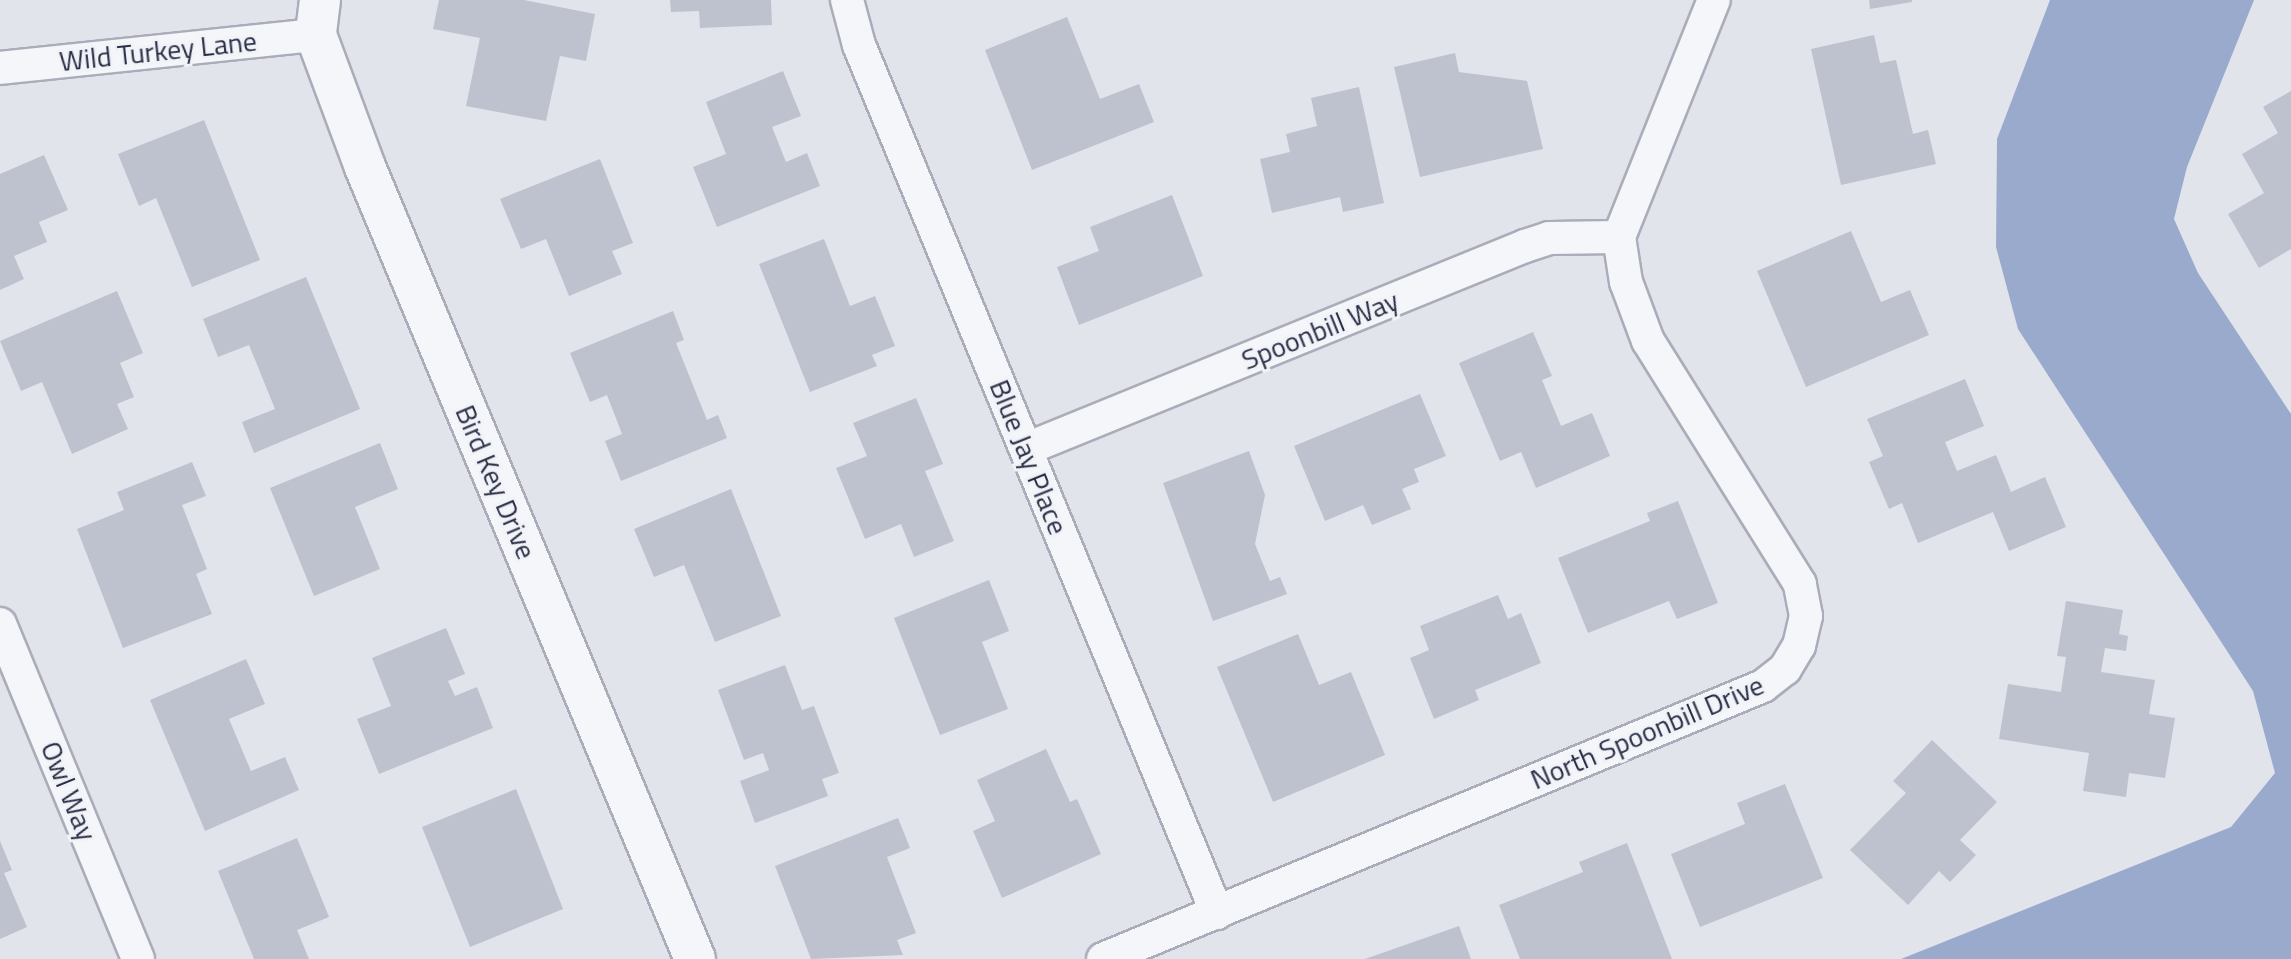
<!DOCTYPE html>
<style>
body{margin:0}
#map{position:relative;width:2291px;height:959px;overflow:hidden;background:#e2e4eb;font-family:"Titillium Web",sans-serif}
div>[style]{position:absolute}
.water>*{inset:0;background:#9aaacd}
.building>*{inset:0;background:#bec2ce}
.roads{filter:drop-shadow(2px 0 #aaadb9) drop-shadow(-2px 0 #aaadb9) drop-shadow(0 2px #aaadb9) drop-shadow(0 -2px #aaadb9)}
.minor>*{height:32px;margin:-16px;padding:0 16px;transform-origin:16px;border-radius:16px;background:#f5f6f9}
.tertiary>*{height:40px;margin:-20px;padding:0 20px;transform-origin:20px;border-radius:20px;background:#f5f6f9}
span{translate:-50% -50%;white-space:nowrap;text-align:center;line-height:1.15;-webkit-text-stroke:6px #f2f3f8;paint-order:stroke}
.street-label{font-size:28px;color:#282e44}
</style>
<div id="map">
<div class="water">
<div style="clip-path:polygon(2050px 0,2254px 0,2187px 167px,2174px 219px,2198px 273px,2291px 414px,2291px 959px,1901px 959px,2231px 827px,2275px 773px,2253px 691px,2018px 329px,1996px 247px,1997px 139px)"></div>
</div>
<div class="building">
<div style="clip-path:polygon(439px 0,524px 0,595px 14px,586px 61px,560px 56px,546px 121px,466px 106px,480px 38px,433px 29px)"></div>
<div style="clip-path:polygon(670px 0,771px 0,772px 25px,700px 28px,699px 11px,671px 12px)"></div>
<div style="clip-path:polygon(1869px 0,1912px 0,1912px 2px,1870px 9px)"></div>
<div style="clip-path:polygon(1067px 17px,1100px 99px,1139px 84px,1154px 122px,1032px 170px,985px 50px)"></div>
<div style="clip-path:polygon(1874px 35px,1880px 63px,1896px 60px,1913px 134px,1928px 130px,1936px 164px,1841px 185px,1811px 49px)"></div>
<div style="clip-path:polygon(1455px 53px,1459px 72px,1527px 81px,1543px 149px,1420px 177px,1394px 67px)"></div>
<div style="clip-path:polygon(783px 71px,801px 116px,772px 127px,786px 162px,807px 153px,820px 186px,717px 227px,693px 167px,726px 154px,706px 102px)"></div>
<div style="clip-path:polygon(1359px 87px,1384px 203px,1343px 212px,1340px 197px,1272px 213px,1260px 159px,1290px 152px,1286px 134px,1317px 126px,1311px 98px)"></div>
<div style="clip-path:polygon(2291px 91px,2291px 249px,2259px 268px,2228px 214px,2264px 193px,2242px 154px,2278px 133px,2263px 107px)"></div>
<div style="clip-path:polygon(204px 120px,260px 260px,192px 287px,156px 198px,139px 206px,118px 154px)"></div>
<div style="clip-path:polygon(44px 155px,68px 210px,39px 222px,47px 242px,14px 256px,24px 279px,0 290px,0 174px)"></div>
<div style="clip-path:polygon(600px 159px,633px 243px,612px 251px,622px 274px,569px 296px,546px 239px,521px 249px,500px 199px)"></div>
<div style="clip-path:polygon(1172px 195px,1203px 276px,1079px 325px,1057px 267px,1099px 251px,1090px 227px)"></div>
<div style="clip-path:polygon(1851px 231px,1881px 302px,1910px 290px,1929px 335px,1806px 387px,1757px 271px)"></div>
<div style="clip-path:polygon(824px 239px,850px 306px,875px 296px,895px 346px,872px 355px,877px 366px,810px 392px,759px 264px)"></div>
<div style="clip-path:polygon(306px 277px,360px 409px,254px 453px,242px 422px,275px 409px,249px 345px,218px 357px,203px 319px)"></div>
<div style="clip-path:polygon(117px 291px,143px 353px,120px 363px,134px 397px,117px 404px,128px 429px,72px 454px,42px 382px,21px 391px,0 341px)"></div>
<div style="clip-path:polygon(673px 311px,684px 340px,676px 343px,707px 420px,718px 415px,727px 438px,621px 481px,605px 441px,622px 434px,607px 395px,590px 402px,570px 353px)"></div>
<div style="clip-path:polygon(1533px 332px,1552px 376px,1542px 380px,1561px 426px,1592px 413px,1610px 456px,1536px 488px,1521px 452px,1500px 461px,1459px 363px)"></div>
<div style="clip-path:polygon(1965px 379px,1984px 426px,1945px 442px,1957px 471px,1996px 455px,2011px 492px,2045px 477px,2066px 527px,2009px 551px,1993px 512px,1918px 543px,1902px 503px,1889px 509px,1869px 462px,1883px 456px,1867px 419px)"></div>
<div style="clip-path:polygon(1420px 394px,1446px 456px,1414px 469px,1419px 482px,1402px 489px,1411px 509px,1372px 525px,1363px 505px,1325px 521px,1294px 446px)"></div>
<div style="clip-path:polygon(916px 398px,943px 464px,925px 471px,954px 541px,914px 557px,901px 524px,865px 539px,836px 468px,867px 456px,853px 423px)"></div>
<div style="clip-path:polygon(380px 443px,398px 489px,355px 507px,380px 569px,314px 596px,270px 488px)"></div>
<div style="clip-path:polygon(1249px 451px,1265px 495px,1255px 544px,1270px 581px,1280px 577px,1287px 594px,1213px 621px,1163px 483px)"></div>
<div style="clip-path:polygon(192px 462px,206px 496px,182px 505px,207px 569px,196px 574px,212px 614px,123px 648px,77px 529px,124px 510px,117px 492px)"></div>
<div style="clip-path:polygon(731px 489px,781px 616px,715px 642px,684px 565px,654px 577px,634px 529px)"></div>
<div style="clip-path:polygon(1678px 501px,1718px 603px,1677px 619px,1669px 601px,1588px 633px,1558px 558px,1650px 521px,1647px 513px)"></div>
<div style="clip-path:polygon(989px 580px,1009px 631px,982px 642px,1008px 709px,940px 735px,894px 618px)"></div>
<div style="clip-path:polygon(1498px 595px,1508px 619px,1521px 613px,1541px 663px,1475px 690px,1479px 700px,1434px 719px,1410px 658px,1429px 650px,1420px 626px)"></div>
<div style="clip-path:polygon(2066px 601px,2123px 610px,2119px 634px,2128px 636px,2126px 651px,2105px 648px,2101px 672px,2155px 680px,2149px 714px,2175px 718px,2165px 778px,2129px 773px,2126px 797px,2083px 791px,2089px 753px,1999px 739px,2008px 684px,2061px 692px,2066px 657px,2057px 656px)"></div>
<div style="clip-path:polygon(446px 628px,465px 674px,448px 681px,455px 696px,477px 687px,493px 728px,379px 774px,357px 719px,391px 706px,372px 658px)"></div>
<div style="clip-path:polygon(1298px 634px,1319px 685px,1351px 672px,1385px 755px,1273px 802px,1217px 667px)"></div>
<div style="clip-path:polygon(246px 659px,265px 704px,229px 719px,251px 771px,285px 757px,299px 790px,205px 831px,150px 700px)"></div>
<div style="clip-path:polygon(785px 665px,802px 710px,814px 706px,839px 773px,822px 779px,828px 796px,755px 823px,740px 781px,769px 770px,763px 753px,744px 760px,718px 690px)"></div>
<div style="clip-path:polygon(1932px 740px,1997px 802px,1960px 840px,1976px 855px,1950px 882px,1939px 871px,1908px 905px,1850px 850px,1906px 793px,1893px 781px)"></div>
<div style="clip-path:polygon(1046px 749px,1070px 802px,1077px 799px,1101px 854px,1002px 898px,973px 831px,995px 821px,977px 780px)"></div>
<div style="clip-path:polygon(1785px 784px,1823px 878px,1700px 927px,1671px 854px,1745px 824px,1737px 803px)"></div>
<div style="clip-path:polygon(516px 789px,563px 909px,470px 947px,422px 827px)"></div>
<div style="clip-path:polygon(898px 818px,910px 848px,887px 857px,916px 933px,897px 940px,903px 955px,811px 959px,775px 866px)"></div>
<div style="clip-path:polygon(297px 838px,329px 917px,297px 930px,309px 959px,254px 959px,218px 871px)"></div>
<div style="clip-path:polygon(0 841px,12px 870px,4px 873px,27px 927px,0 939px)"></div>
<div style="clip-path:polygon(1627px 843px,1672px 959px,1520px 959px,1499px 905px,1583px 872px,1579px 862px)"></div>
<div style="clip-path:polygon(1459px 926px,1471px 959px,1365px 959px)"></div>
</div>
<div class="roads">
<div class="minor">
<div style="left:847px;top:0;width:47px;rotate:75.1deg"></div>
<div style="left:859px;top:45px;width:939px;rotate:67.59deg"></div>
<div style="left:0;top:68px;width:318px;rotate:-6deg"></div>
<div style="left:1619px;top:237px;width:255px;rotate:-68.2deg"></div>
<div style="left:1026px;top:449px;width:539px;rotate:-22.14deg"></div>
<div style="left:1525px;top:246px;width:25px;rotate:-18deg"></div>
<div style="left:1549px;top:238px;width:70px;rotate:-0.8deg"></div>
<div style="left:0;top:624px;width:362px;rotate:67.6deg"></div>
<div style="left:1103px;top:959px;width:714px;rotate:-22.47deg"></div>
<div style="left:1763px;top:686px;width:28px;rotate:-38deg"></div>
<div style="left:1785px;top:669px;width:27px;rotate:-59deg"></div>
<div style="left:1799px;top:646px;width:31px;rotate:-77deg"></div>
<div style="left:1806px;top:616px;width:33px;rotate:-101deg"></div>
<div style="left:1800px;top:584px;width:287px;rotate:-122deg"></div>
<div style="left:1648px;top:341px;width:63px;rotate:-110.4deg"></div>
<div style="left:1626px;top:282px;width:46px;rotate:-98.8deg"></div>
</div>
<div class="tertiary">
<div style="left:320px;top:0;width:35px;rotate:97deg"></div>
<div style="left:316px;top:35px;width:141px;rotate:69.6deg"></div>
<div style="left:365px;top:167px;width:858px;rotate:67.38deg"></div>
</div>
</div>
<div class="street-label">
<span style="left:158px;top:51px;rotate:-6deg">Wild Turkey Lane</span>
<span style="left:1320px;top:330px;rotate:-22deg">Spoonbill Way</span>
<span style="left:1029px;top:457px;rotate:68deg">Blue Jay Place</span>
<span style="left:496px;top:482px;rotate:67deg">Bird Key Drive</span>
<span style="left:1647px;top:732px;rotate:-23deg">North Spoonbill Drive</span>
<span style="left:69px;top:791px;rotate:68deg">Owl Way</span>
</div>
</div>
